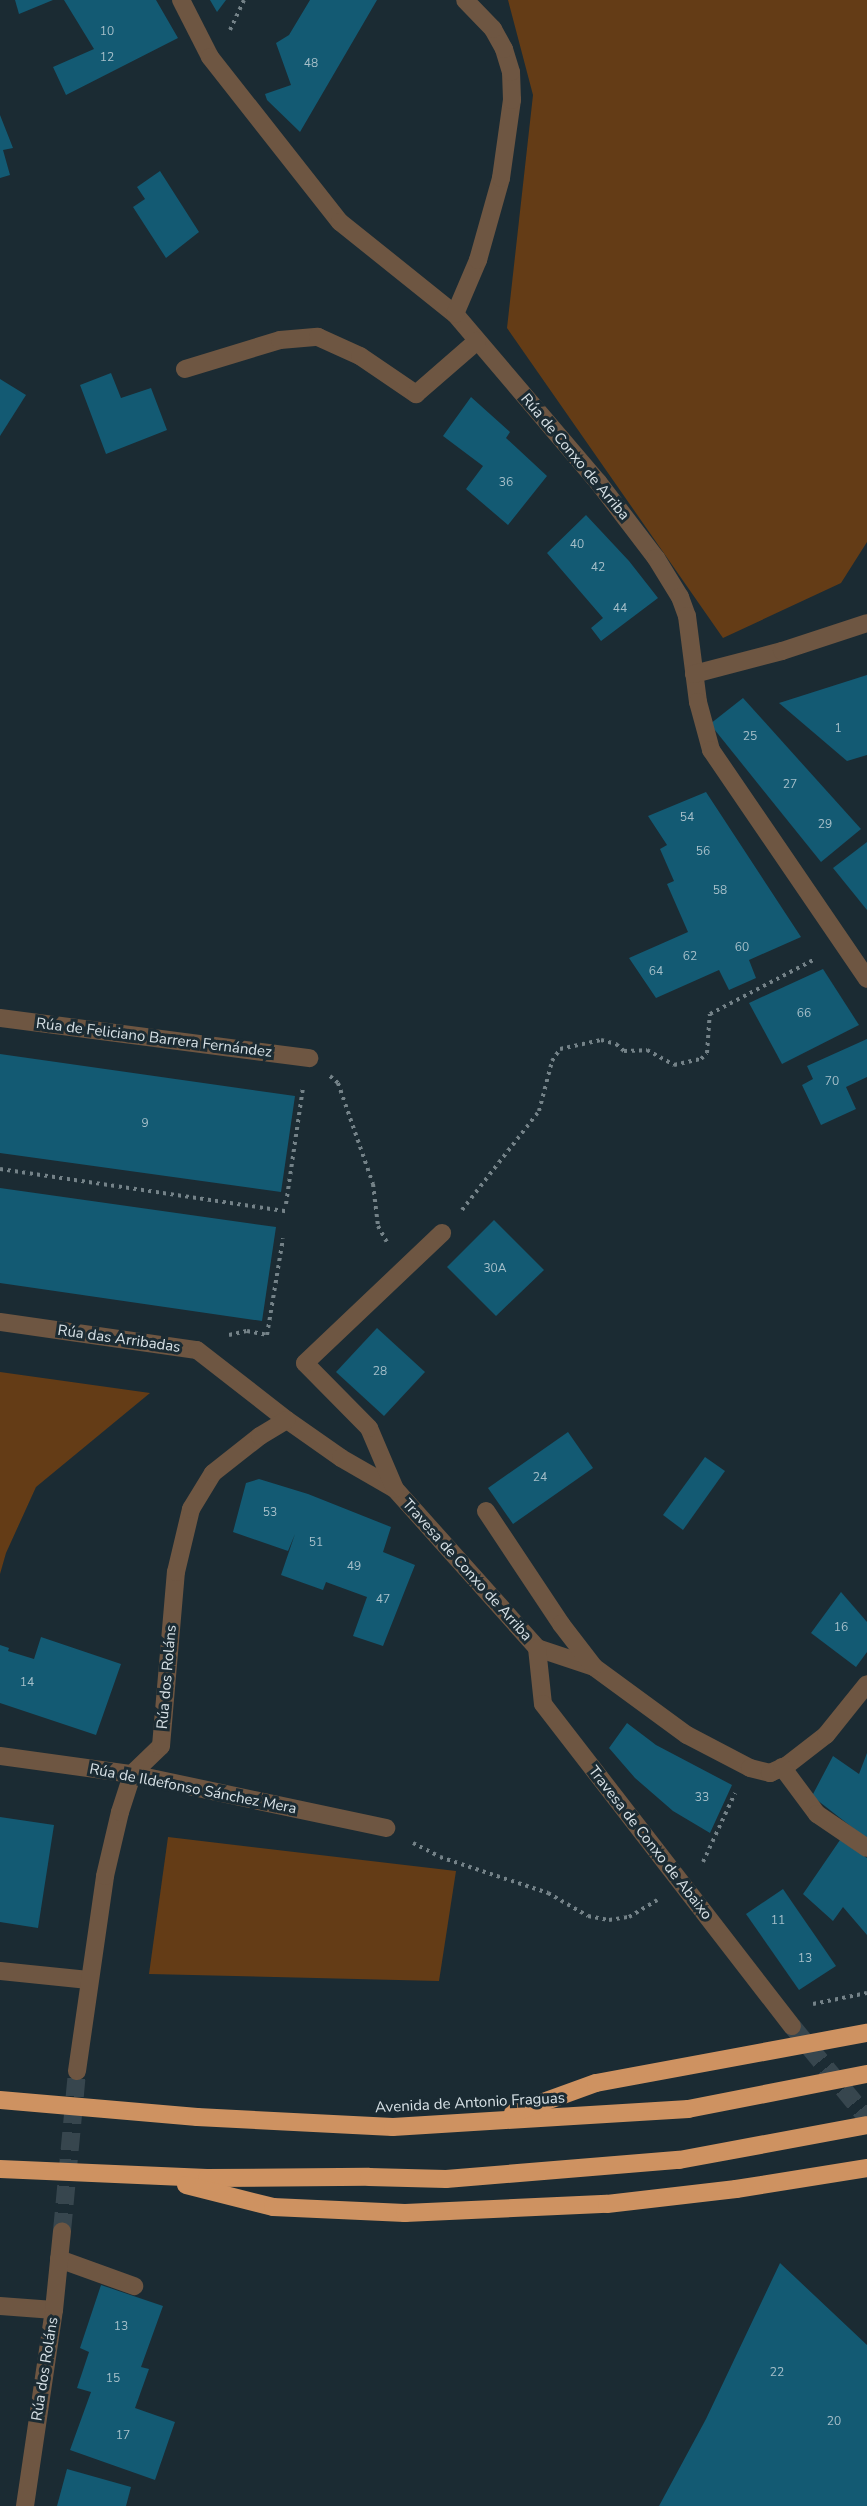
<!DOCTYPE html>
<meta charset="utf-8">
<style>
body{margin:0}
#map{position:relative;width:867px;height:2506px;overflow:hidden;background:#1b2b33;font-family:"Nunito Sans",sans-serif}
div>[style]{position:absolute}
.green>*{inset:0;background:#643c16}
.building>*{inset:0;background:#135a73}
.minor-tunnel>*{height:18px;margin-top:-9px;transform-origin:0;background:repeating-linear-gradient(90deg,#37464e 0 18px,transparent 0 27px)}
.path>*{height:4px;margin-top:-2px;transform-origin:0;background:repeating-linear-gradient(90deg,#748288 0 3px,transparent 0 7.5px)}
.minor>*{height:18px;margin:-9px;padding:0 9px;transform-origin:9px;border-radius:9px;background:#6e5642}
.highway>*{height:18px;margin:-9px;padding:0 9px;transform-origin:9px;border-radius:9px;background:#ce9261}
span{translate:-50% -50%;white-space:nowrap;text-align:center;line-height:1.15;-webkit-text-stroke:6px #1b2b33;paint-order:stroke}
.number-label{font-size:12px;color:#a6bfc9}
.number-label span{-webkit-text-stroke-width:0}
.street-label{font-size:15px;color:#d7e1e6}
</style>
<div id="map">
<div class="green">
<div style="clip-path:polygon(508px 0,867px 0,867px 542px,841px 583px,723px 638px,507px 328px,533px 95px)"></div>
<div style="clip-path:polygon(0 1372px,150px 1393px,36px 1487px,6px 1553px,0 1574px)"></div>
<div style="clip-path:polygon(168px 1837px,456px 1871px,439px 1981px,149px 1974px)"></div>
</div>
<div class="building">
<div style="clip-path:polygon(15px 0,53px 0,19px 14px)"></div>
<div style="clip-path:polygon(64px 0,156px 0,178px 38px,66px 95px,53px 67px,94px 49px)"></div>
<div style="clip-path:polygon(210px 0,226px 0,217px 12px)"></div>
<div style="clip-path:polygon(310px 0,377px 0,300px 132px,267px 100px,265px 94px,291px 85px,276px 43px,289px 35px)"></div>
<div style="clip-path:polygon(0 115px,13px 148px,3px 150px,10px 175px,0 178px)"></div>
<div style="clip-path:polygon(160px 171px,199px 232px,166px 258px,133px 207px,145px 199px,137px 187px)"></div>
<div style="clip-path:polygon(111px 373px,121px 398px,151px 388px,167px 430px,106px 454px,80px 385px)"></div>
<div style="clip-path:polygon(0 379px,26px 395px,0 436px)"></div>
<div style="clip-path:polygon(471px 397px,510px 432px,506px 438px,547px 476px,508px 525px,466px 489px,483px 466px,443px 436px)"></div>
<div style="clip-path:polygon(586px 515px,629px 561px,658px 598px,601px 641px,591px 628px,603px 618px,547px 553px)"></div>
<div style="clip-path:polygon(867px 675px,867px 755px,847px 761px,779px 703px)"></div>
<div style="clip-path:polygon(743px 698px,861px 829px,821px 862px,710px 724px)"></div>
<div style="clip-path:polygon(706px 792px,801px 937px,749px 960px,756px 978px,729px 990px,719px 970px,656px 998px,629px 958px,688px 932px,667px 884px,674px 881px,660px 849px,667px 845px,648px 816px)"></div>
<div style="clip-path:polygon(867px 842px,867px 910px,833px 868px)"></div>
<div style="clip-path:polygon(823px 969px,859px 1025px,782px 1064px,749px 1003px)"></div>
<div style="clip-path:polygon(867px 1039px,867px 1077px,846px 1087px,856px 1109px,821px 1125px,802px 1085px,813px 1079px,807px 1066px)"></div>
<div style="clip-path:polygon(0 1054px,295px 1096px,281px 1192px,0 1153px)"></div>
<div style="clip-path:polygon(0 1188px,276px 1227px,262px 1321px,0 1283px)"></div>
<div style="clip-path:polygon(494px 1220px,544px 1270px,496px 1316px,447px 1267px)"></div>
<div style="clip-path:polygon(377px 1328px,425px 1372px,384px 1416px,336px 1372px)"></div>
<div style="clip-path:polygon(568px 1432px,593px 1468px,513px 1524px,488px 1488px)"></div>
<div style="clip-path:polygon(705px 1457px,725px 1471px,683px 1530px,663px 1515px)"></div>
<div style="clip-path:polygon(259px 1479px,308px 1494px,391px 1527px,383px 1552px,415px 1565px,383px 1646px,353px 1636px,367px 1597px,326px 1582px,323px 1590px,281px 1575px,295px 1534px,288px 1551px,233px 1532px,246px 1483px)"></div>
<div style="clip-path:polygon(841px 1592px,867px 1622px,867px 1652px,856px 1667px,811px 1633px)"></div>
<div style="clip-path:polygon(41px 1637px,121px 1664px,96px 1735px,0 1703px,0 1645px,9px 1648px,8px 1651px,34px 1659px)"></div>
<div style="clip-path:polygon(627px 1723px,656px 1745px,732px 1785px,710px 1833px,673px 1811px,635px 1778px,609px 1748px)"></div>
<div style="clip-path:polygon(867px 1753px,867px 1839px,812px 1796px,833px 1756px,859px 1774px)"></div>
<div style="clip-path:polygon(0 1817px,54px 1825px,38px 1928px,0 1922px)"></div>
<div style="clip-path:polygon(840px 1840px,867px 1858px,867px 1935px,843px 1907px,833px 1921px,803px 1894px)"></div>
<div style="clip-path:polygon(783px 1889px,836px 1966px,799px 1990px,746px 1914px)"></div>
<div style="clip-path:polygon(780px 2263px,867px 2345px,867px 2506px,659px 2506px,706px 2419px)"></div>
<div style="clip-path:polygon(101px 2285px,163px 2306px,141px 2367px,149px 2369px,135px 2408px,175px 2422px,155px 2480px,70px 2450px,91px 2392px,77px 2388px,89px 2352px,80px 2348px)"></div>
<div style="clip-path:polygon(67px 2469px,131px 2487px,126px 2506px,57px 2506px)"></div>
</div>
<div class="minor-tunnel">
<div style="left:792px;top:2026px;width:119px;rotate:50.8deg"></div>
<div style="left:62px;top:2231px;width:161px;rotate:-84.6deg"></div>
</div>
<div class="path">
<div style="left:230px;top:30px;width:33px;rotate:-65deg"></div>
<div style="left:330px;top:1076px;width:11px;rotate:41deg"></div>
<div style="left:338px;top:1083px;width:107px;rotate:70.9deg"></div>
<div style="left:373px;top:1184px;width:42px;rotate:83.2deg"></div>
<div style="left:378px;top:1226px;width:18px;rotate:61deg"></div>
<div style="left:0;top:1169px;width:289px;rotate:8.4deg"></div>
<div style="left:286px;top:1204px;width:118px;rotate:-81.7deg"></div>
<div style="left:462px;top:1210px;width:125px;rotate:-52.1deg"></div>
<div style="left:539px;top:1111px;width:52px;rotate:-75.4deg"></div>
<div style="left:552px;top:1061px;width:14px;rotate:-56deg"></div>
<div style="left:560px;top:1049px;width:42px;rotate:-12.4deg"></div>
<div style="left:601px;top:1040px;width:16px;rotate:15deg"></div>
<div style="left:616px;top:1044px;width:11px;rotate:41deg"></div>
<div style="left:624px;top:1051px;width:23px;rotate:-2deg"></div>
<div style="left:647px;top:1050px;width:31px;rotate:29deg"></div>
<div style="left:674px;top:1065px;width:28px;rotate:-13deg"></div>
<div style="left:701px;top:1059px;width:8px;rotate:-45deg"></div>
<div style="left:707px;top:1053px;width:39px;rotate:-86deg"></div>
<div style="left:710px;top:1014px;width:119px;rotate:-27.6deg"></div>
<div style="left:229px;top:1335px;width:18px;rotate:-13deg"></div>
<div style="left:247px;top:1331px;width:20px;rotate:11deg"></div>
<div style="left:267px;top:1335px;width:98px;rotate:-80.6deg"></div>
<div style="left:413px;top:1843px;width:30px;rotate:27deg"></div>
<div style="left:440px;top:1857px;width:114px;rotate:18.4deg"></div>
<div style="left:548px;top:1893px;width:46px;rotate:29.9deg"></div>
<div style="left:588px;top:1916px;width:21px;rotate:11deg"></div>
<div style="left:609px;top:1920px;width:20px;rotate:-9deg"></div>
<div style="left:629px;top:1917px;width:33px;rotate:-31deg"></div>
<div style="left:703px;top:1862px;width:76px;rotate:-65.1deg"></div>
<div style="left:813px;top:2004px;width:55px;rotate:-11.5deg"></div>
</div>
<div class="minor">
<div style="left:181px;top:0;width:64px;rotate:63deg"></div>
<div style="left:210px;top:57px;width:210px;rotate:51.8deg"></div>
<div style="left:340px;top:222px;width:147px;rotate:38.7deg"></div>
<div style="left:455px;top:314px;width:221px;rotate:49.6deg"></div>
<div style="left:598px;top:482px;width:96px;rotate:52.7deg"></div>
<div style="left:656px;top:558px;width:46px;rotate:58.4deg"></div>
<div style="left:680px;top:597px;width:20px;rotate:70deg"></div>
<div style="left:687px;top:616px;width:87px;rotate:82.7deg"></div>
<div style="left:698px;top:702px;width:50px;rotate:74.8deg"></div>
<div style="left:711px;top:750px;width:277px;rotate:55.7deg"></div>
<div style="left:455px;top:314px;width:59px;rotate:-66.9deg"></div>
<div style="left:478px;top:260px;width:85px;rotate:-74.3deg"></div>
<div style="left:501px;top:178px;width:79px;rotate:-82deg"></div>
<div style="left:512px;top:100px;width:28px;rotate:-92deg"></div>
<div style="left:511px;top:72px;width:24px;rotate:-107deg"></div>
<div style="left:504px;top:49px;width:23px;rotate:-119deg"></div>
<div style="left:493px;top:29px;width:40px;rotate:-134deg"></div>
<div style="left:185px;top:369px;width:99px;rotate:-17deg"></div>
<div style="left:280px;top:340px;width:38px;rotate:-5deg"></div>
<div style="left:318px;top:337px;width:46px;rotate:24.3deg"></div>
<div style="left:360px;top:356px;width:68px;rotate:34.2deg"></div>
<div style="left:416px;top:394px;width:81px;rotate:-41deg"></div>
<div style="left:694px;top:674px;width:91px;rotate:-14.6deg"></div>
<div style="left:782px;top:651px;width:89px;rotate:-18.2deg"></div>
<div style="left:0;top:1018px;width:312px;rotate:7.4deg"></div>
<div style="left:0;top:1322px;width:199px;rotate:8.1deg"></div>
<div style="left:197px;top:1350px;width:114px;rotate:37.9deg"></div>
<div style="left:287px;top:1420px;width:66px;rotate:35.1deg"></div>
<div style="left:341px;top:1458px;width:62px;rotate:29.9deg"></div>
<div style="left:395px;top:1489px;width:213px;rotate:48.2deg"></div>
<div style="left:537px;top:1648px;width:60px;rotate:18.4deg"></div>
<div style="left:594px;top:1667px;width:115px;rotate:36.2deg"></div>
<div style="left:687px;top:1735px;width:71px;rotate:27.6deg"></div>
<div style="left:750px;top:1768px;width:21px;rotate:14deg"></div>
<div style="left:770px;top:1773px;width:17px;rotate:-24deg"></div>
<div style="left:786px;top:1766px;width:51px;rotate:-37.8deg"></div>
<div style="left:826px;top:1735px;width:65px;rotate:-51.2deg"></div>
<div style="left:395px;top:1489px;width:66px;rotate:-113.1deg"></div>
<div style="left:369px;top:1428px;width:91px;rotate:-134.6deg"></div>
<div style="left:305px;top:1363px;width:189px;rotate:-43.5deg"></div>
<div style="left:486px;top:1511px;width:136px;rotate:56.4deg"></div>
<div style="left:561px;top:1624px;width:54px;rotate:52.5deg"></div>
<div style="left:537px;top:1648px;width:56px;rotate:83.9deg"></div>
<div style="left:543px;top:1704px;width:407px;rotate:52.3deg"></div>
<div style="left:0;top:1756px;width:133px;rotate:7.8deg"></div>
<div style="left:132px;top:1774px;width:260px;rotate:12deg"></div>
<div style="left:782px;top:1767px;width:59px;rotate:53.3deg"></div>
<div style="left:817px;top:1814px;width:60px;rotate:34.2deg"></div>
<div style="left:0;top:1971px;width:89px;rotate:5.8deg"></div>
<div style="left:77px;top:2071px;width:197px;rotate:-81.8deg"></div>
<div style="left:105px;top:1876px;width:66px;rotate:-76.8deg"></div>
<div style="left:120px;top:1812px;width:40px;rotate:-72deg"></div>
<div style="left:132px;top:1774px;width:40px;rotate:-44deg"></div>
<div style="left:161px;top:1746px;width:175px;rotate:-85.1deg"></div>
<div style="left:176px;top:1572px;width:65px;rotate:-76.6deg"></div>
<div style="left:191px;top:1509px;width:42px;rotate:-58.6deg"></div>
<div style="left:213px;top:1473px;width:60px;rotate:-38.2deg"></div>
<div style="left:260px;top:1436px;width:31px;rotate:-31deg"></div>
<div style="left:59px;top:2259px;width:80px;rotate:19.8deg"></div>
<div style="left:0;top:2306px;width:54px;rotate:4.2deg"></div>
<div style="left:25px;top:2506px;width:198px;rotate:-81.6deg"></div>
<div style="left:54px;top:2310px;width:79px;rotate:-84.2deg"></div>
</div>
<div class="highway">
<div style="left:0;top:2100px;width:198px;rotate:4.9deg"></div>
<div style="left:197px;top:2117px;width:196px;rotate:2.9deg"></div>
<div style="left:393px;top:2127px;width:296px;rotate:-3.5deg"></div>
<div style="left:688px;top:2109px;width:182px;rotate:-11.1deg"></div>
<div style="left:513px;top:2113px;width:88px;rotate:-19.9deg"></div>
<div style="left:596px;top:2083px;width:276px;rotate:-10.5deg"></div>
<div style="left:0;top:2169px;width:207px;rotate:2.5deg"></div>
<div style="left:207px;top:2178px;width:162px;rotate:-0.4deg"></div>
<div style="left:369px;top:2177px;width:77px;rotate:1.5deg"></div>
<div style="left:446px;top:2179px;width:234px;rotate:-4.7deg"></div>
<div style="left:679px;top:2160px;width:191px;rotate:-10.5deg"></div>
<div style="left:186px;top:2185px;width:90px;rotate:14.2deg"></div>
<div style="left:273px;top:2207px;width:132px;rotate:2.6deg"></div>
<div style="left:405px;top:2213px;width:202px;rotate:-2.6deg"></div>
<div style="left:607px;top:2204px;width:130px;rotate:-6.6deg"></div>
<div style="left:736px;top:2189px;width:133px;rotate:-9.1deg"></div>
</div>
<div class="number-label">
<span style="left:107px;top:32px">10</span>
<span style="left:107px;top:58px">12</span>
<span style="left:311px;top:64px">48</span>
<span style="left:506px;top:483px">36</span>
<span style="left:577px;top:545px">40</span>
<span style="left:598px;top:568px">42</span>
<span style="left:620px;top:609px">44</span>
<span style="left:838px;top:729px">1</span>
<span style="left:750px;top:737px">25</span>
<span style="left:790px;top:785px">27</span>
<span style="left:687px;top:818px">54</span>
<span style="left:825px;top:825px">29</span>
<span style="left:703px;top:852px">56</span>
<span style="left:720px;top:891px">58</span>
<span style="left:742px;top:948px">60</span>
<span style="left:690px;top:957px">62</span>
<span style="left:656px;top:972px">64</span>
<span style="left:804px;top:1014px">66</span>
<span style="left:832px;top:1082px">70</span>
<span style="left:145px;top:1124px">9</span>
<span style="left:495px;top:1269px">30A</span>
<span style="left:380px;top:1372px">28</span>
<span style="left:540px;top:1478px">24</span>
<span style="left:270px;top:1513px">53</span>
<span style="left:316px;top:1543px">51</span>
<span style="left:354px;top:1567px">49</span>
<span style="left:383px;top:1600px">47</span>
<span style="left:841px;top:1628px">16</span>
<span style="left:27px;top:1683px">14</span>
<span style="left:702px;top:1798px">33</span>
<span style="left:778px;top:1921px">11</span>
<span style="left:805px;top:1959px">13</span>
<span style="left:121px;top:2327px">13</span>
<span style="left:777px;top:2373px">22</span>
<span style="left:113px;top:2379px">15</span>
<span style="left:834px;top:2422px">20</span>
<span style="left:123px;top:2436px">17</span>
</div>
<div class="street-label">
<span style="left:575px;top:457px;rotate:50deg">Rúa de Conxo de Arriba</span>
<span style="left:154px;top:1038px;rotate:7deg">Rúa de Feliciano Barrera Fernández</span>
<span style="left:119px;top:1339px;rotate:8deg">Rúa das Arribadas</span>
<span style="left:467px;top:1570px;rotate:48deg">Travesa de Conxo de Arriba</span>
<span style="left:167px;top:1677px;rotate:-85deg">Rúa dos Roláns</span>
<span style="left:193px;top:1789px;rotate:11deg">Rúa de Ildefonso Sánchez Mera</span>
<span style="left:650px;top:1843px;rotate:52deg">Travesa de Conxo de Abaixo</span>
<span style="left:470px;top:2103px;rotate:-3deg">Avenida de Antonio Fraguas</span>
<span style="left:45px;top:2369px;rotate:-81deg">Rúa dos Roláns</span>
</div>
</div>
